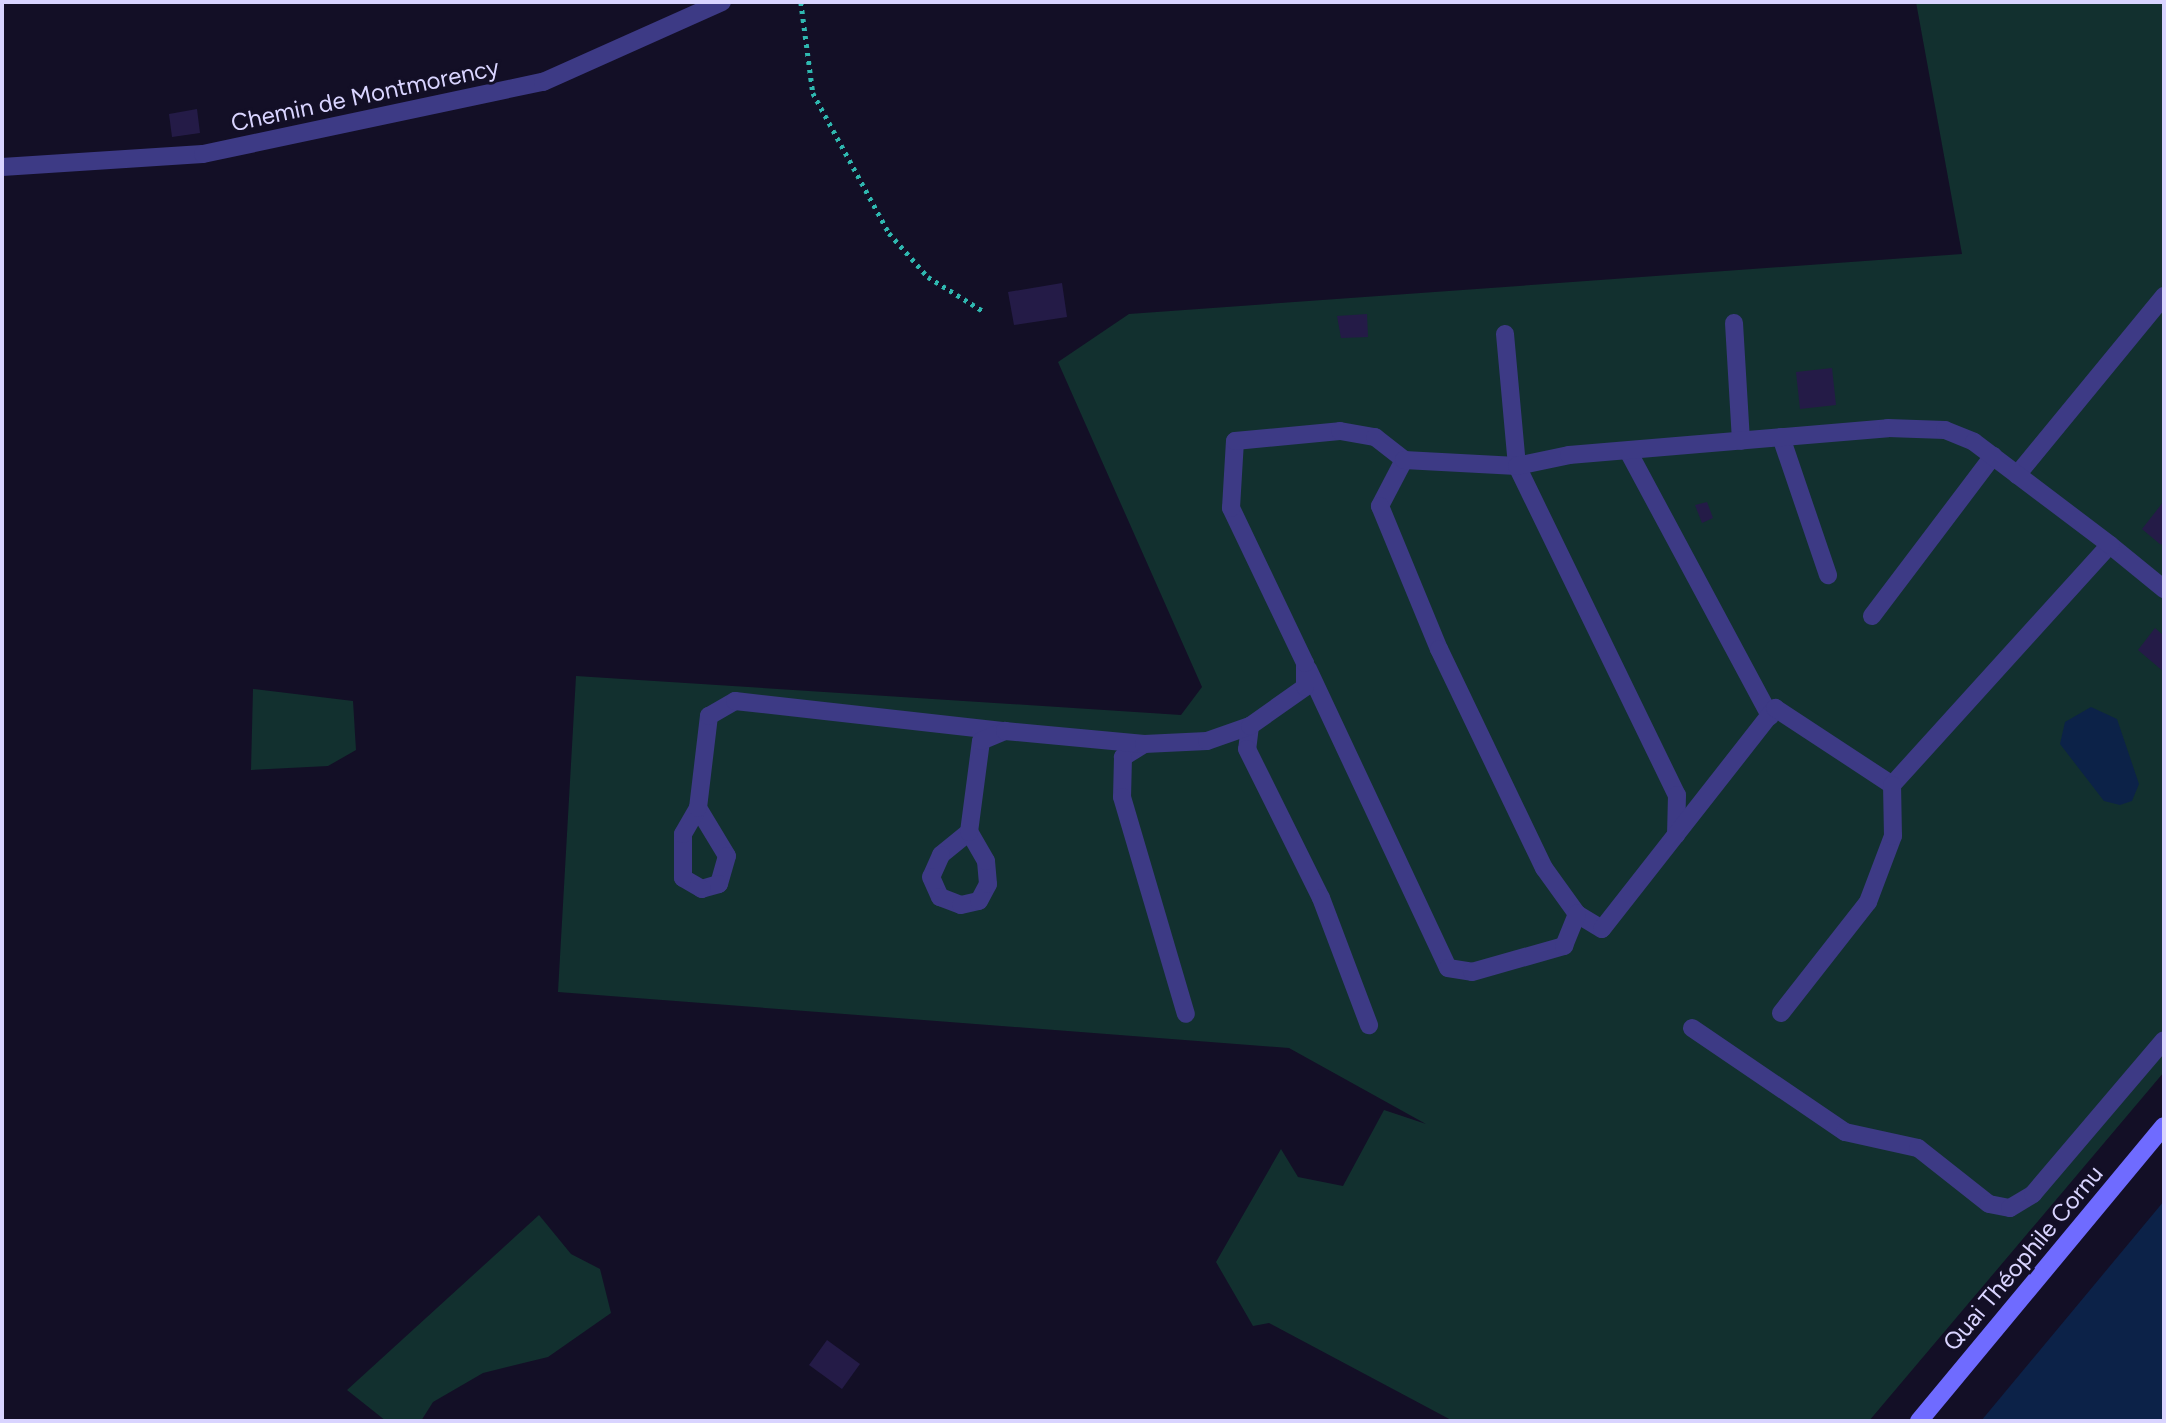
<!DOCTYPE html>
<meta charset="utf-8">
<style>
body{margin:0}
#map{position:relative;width:2166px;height:1423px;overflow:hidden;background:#130f26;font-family:Figtree,sans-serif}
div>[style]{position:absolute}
.green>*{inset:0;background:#12302f}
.water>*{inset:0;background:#0c2248}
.building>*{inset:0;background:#241b47}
.path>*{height:4.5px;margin-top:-2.25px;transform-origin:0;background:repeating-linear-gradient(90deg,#2fb8b0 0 3.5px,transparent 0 8.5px)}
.service>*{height:18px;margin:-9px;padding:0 9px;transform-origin:9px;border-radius:9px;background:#3d3a85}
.minor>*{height:18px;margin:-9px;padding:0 9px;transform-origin:9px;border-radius:9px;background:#3d3a85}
.secondary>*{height:18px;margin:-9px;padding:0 9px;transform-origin:9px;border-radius:9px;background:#6f6bff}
span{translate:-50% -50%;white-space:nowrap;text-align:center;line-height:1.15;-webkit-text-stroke:6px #130f26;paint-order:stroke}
.street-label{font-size:24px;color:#d9d4ff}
.frame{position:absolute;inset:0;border:4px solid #d9d4ff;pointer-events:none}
</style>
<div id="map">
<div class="green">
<div style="clip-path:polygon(1916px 2px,2164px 2px,2164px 1072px,1869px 1421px,1453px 1421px,1269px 1323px,1253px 1326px,1216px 1262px,1281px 1149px,1298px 1177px,1343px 1186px,1384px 1110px,1426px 1124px,1289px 1048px,558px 992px,576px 676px,1181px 715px,1202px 687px,1058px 362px,1129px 314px,1962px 254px)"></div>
<div style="clip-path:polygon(253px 689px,353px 701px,356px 750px,328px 766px,251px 770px)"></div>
<div style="clip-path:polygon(539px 1215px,571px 1254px,600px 1269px,611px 1313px,548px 1357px,483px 1373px,433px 1402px,421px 1421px,386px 1421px,347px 1390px)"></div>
</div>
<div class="water">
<div style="clip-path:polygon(2091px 707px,2117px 719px,2139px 784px,2132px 801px,2120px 805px,2104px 801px,2060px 744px,2065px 722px)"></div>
<div style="clip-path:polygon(2164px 1201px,2164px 1421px,1981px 1421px)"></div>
</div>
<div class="building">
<div style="clip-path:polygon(197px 109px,200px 133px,172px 137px,169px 114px)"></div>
<div style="clip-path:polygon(1062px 283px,1067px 317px,1014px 325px,1008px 292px)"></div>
<div style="clip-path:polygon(1367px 314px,1368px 337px,1341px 338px,1337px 316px)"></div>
<div style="clip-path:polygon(1832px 368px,1836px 405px,1800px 409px,1796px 372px)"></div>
<div style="clip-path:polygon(2164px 501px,2164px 541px,2161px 545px,2142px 529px)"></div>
<div style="clip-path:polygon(1707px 502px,1713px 518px,1702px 523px,1695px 505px)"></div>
<div style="clip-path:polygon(2155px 628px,2164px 636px,2164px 672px,2138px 650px)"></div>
<div style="clip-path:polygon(827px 1340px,860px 1364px,842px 1389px,809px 1365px)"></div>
</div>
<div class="path">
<div style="left:801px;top:2px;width:92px;rotate:82.5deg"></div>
<div style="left:813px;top:93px;width:159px;rotate:61.5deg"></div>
<div style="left:889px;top:233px;width:59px;rotate:48.4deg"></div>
<div style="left:928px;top:277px;width:65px;rotate:31.7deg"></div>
</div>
<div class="service">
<div style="left:1734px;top:323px;width:118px;rotate:86.6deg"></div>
<div style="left:1505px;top:334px;width:133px;rotate:84.8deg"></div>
<div style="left:1517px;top:466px;width:366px;rotate:64.1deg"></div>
<div style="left:1677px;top:795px;width:40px;rotate:91.4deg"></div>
<div style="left:1781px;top:437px;width:146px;rotate:71.2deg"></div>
<div style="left:1628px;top:451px;width:301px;rotate:61.8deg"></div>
<div style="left:1404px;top:460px;width:52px;rotate:117.6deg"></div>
<div style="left:1380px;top:506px;width:155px;rotate:67.6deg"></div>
<div style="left:1439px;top:649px;width:243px;rotate:64.4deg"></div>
<div style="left:1544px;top:868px;width:57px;rotate:54.3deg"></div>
<div style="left:1577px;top:914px;width:29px;rotate:31deg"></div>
<div style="left:1602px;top:929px;width:281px;rotate:-51.9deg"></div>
<div style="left:1775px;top:708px;width:140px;rotate:33.3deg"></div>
<div style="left:1892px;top:785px;width:324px;rotate:-47.8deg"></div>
<div style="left:2110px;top:545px;width:70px;rotate:39.2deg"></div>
<div style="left:2017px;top:475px;width:232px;rotate:-50.6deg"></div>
<div style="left:1872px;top:616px;width:201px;rotate:-52.9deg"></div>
<div style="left:1308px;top:669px;width:330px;rotate:64.9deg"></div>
<div style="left:1448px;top:968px;width:24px;rotate:9deg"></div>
<div style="left:1472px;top:972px;width:96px;rotate:-15.8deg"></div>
<div style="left:1564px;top:946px;width:35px;rotate:-68deg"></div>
<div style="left:1250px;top:726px;width:23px;rotate:97deg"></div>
<div style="left:1247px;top:749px;width:166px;rotate:63.6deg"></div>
<div style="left:1321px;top:898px;width:136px;rotate:69.3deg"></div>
<div style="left:1144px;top:744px;width:25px;rotate:148deg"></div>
<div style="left:1123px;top:757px;width:40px;rotate:91.4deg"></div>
<div style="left:1122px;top:797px;width:226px;rotate:73.6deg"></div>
<div style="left:698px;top:808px;width:56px;rotate:58.9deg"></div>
<div style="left:727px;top:856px;width:29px;rotate:106deg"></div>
<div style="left:719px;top:884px;width:18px;rotate:164deg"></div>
<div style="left:702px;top:889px;width:22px;rotate:-150deg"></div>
<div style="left:683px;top:878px;width:44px;rotate:-90deg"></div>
<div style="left:683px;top:834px;width:30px;rotate:-60deg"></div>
<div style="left:698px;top:808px;width:93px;rotate:-83.2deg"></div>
<div style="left:709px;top:716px;width:30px;rotate:-30deg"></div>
<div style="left:735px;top:701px;width:269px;rotate:6.4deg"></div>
<div style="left:969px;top:832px;width:36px;rotate:141deg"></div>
<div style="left:941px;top:855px;width:24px;rotate:114deg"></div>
<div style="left:931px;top:877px;width:22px;rotate:66deg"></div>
<div style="left:940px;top:897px;width:22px;rotate:21deg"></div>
<div style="left:961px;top:905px;width:18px;rotate:-13deg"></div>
<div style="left:979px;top:901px;width:19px;rotate:-62deg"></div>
<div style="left:988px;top:884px;width:23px;rotate:-95deg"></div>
<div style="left:986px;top:861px;width:34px;rotate:-120deg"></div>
<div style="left:969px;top:832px;width:92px;rotate:-82.5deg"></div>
<div style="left:981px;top:741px;width:26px;rotate:-23deg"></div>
<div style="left:1005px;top:731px;width:140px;rotate:5.3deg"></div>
<div style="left:1144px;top:744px;width:63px;rotate:-2.7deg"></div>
<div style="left:1207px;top:741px;width:46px;rotate:-19.2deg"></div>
<div style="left:1250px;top:726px;width:67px;rotate:-35.3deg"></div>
<div style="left:1305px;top:687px;width:24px;rotate:-90deg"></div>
<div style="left:1305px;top:663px;width:172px;rotate:-115.5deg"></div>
<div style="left:1231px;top:508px;width:67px;rotate:-86.6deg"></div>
<div style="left:1235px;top:441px;width:105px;rotate:-5.4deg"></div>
<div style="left:1340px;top:431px;width:36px;rotate:10deg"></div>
<div style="left:1375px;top:437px;width:37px;rotate:38deg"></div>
<div style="left:1404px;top:460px;width:113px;rotate:3deg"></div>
<div style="left:1517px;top:466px;width:53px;rotate:-11.9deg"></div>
<div style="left:1569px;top:455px;width:320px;rotate:-4.8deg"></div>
<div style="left:1888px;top:428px;width:57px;rotate:2deg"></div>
<div style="left:1945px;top:430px;width:31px;rotate:22deg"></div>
<div style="left:1974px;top:442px;width:171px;rotate:37.1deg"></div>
<div style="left:1781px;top:1013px;width:141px;rotate:-51.9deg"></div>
<div style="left:1868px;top:902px;width:71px;rotate:-69.3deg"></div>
<div style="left:1893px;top:836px;width:51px;rotate:-91.1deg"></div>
<div style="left:1692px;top:1028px;width:185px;rotate:34.2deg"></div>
<div style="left:1845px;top:1132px;width:75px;rotate:12.4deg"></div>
<div style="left:1918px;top:1148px;width:90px;rotate:38.3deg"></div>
<div style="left:1989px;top:1204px;width:21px;rotate:11deg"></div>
<div style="left:2010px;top:1208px;width:27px;rotate:-31deg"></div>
<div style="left:2033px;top:1194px;width:202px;rotate:-49.6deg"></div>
</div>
<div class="minor">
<div style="left:2px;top:167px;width:201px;rotate:-3.7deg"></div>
<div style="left:203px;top:154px;width:348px;rotate:-12deg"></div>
<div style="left:543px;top:82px;width:196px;rotate:-24.1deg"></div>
</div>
<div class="secondary">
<div style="left:1919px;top:1421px;width:383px;rotate:-50.3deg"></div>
</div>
<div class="street-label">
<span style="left:365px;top:95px;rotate:-12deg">Chemin de Montmorency</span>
<span style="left:2023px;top:1258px;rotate:-50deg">Quai Théophile Cornu</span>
</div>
<div class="frame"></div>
</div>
